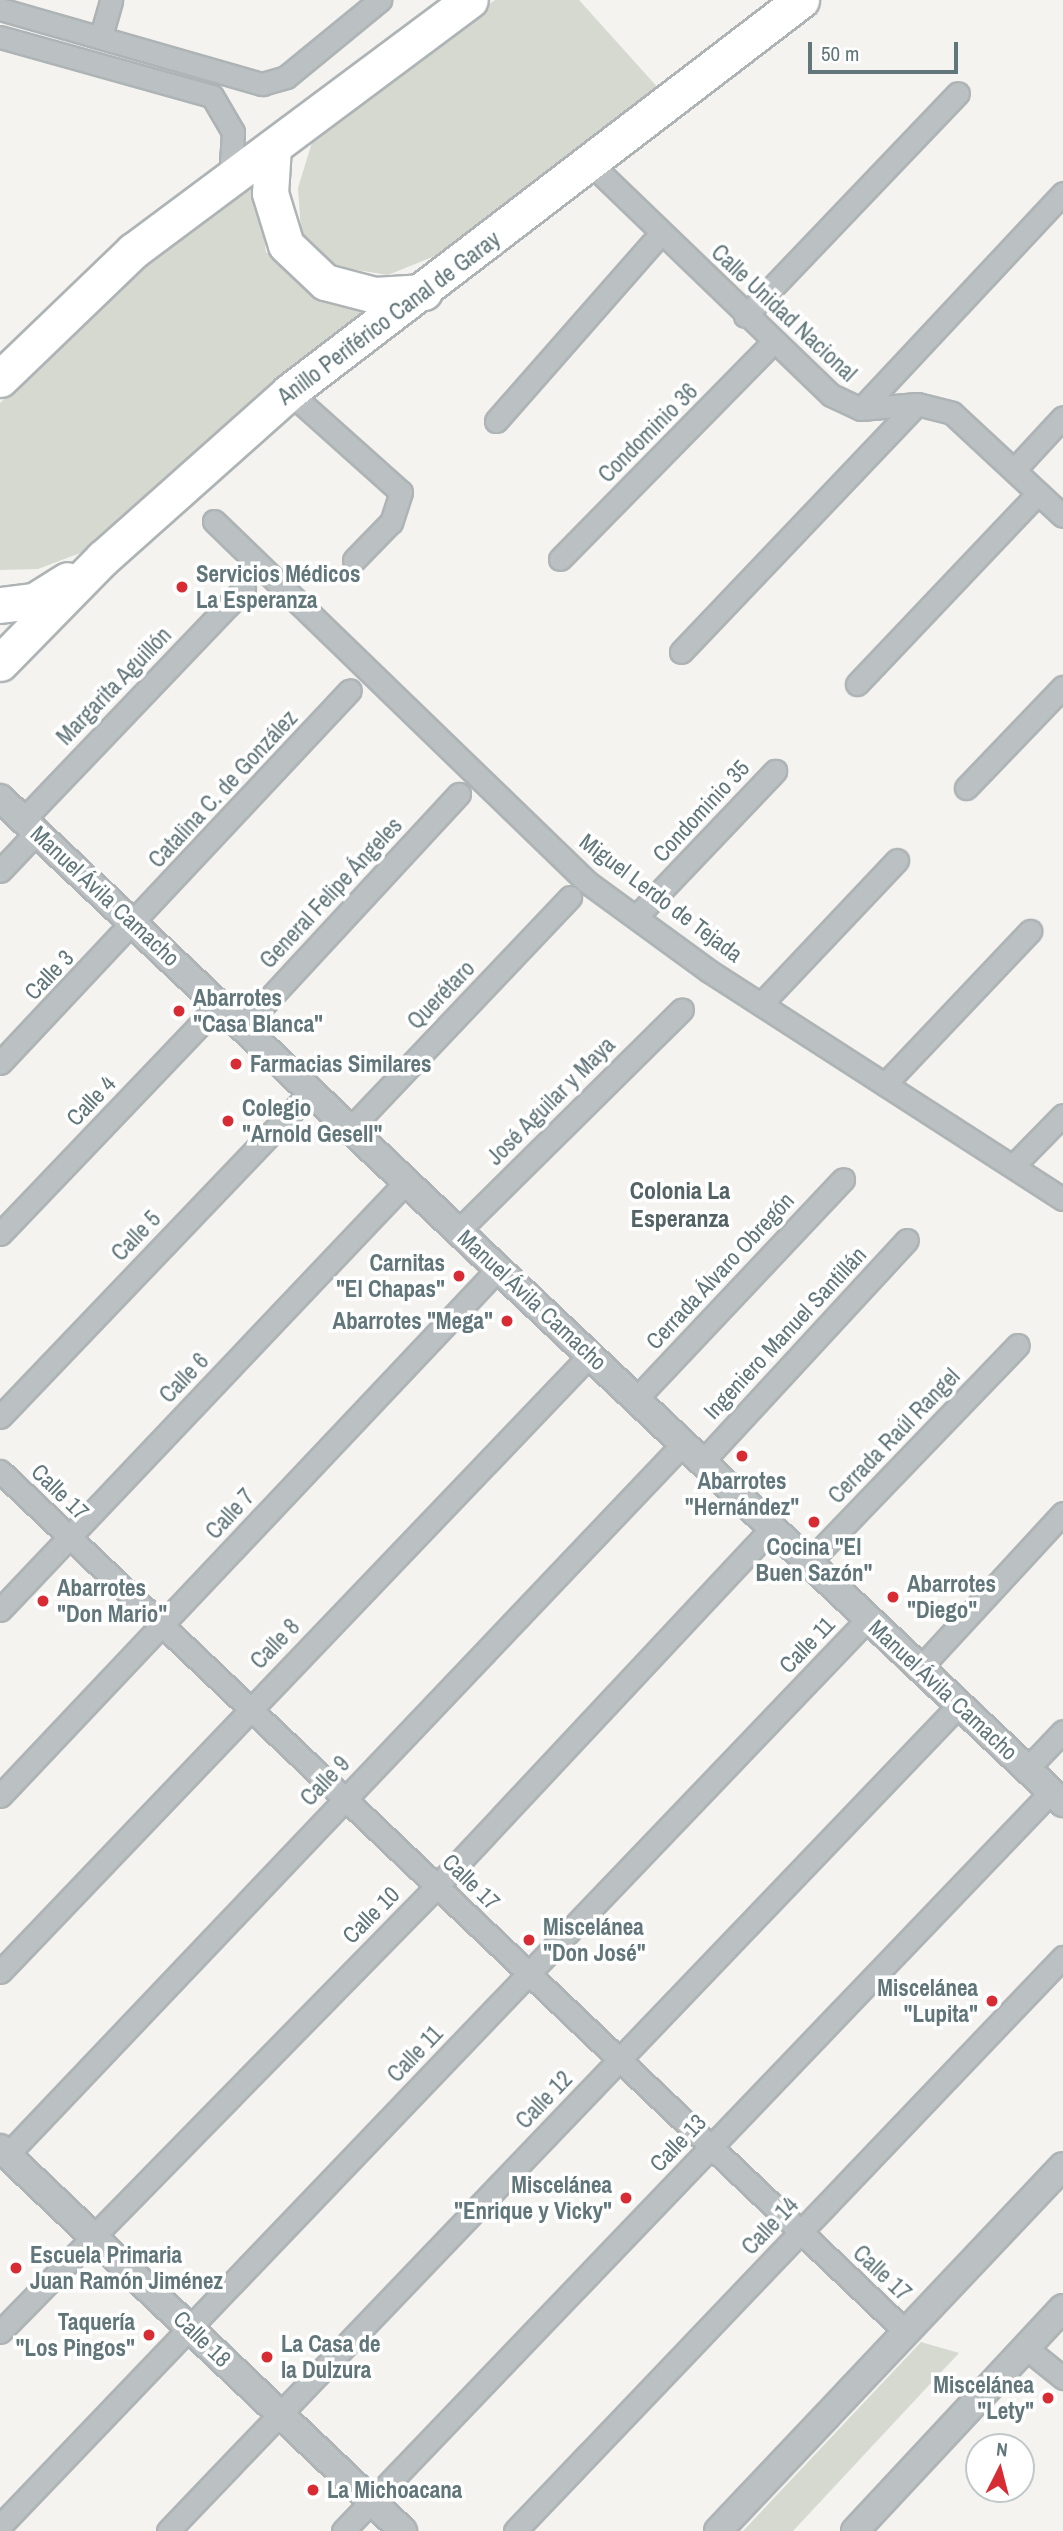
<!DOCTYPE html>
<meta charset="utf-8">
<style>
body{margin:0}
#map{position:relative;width:1063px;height:2531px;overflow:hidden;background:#f4f3f0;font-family:"Archivo Narrow",sans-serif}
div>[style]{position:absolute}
.green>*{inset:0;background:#d5d9d0}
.roads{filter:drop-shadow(2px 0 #aeb4b5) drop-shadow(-2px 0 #aeb4b5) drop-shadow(0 2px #aeb4b5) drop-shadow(0 -2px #aeb4b5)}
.minor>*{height:21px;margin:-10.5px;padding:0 10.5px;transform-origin:10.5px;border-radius:10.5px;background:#bbc1c2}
.tertiary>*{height:26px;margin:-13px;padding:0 13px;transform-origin:13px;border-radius:13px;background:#bbc1c2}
.trunk>*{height:35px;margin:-17.5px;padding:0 17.5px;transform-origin:17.5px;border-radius:17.5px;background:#fff}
.dots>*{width:19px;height:19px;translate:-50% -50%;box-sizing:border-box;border:4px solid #fff;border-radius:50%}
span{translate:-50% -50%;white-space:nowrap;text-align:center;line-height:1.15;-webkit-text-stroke:7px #fff;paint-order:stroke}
.street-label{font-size:23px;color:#61767a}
.poi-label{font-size:23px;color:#61767a;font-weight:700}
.left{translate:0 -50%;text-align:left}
.right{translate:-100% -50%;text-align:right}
.neighbourhood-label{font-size:24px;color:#526265;font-weight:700}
.north{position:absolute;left:965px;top:2433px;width:70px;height:70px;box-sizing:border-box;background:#fff;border:2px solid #c0c8ca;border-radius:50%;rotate:6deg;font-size:19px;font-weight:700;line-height:28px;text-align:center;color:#61767a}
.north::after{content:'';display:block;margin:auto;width:24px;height:32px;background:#d82c35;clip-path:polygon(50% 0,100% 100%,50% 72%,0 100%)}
.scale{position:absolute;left:808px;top:42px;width:150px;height:32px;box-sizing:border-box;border:4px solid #61767a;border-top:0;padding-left:9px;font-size:21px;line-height:24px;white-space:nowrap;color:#61767a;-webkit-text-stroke:5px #fff;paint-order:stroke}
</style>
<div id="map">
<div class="green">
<div style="clip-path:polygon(495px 0,579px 0,669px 100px,511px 225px,388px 275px,332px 266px,302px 244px,298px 188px,313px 139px)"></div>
<div style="clip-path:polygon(264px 171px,257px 185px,266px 252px,317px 291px,378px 308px,96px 547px,38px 569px,0 570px,0 403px,136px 271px)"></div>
<div style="clip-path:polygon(921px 2342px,959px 2353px,793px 2531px,743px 2531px)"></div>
</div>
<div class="roads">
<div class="minor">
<div style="left:0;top:9px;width:273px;rotate:16deg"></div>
<div style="left:262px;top:84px;width:25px;rotate:-16deg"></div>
<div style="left:286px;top:77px;width:122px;rotate:-39.3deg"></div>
<div style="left:101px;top:36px;width:37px;rotate:-74deg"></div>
<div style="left:0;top:37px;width:220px;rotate:15.6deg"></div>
<div style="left:212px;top:96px;width:42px;rotate:59.7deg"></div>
<div style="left:233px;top:132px;width:47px;rotate:93.7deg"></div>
<div style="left:592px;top:165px;width:332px;rotate:43.9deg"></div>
<div style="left:831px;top:395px;width:33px;rotate:25deg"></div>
<div style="left:861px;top:409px;width:56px;rotate:-5.1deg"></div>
<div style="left:917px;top:404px;width:36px;rotate:14deg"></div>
<div style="left:952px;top:413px;width:151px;rotate:42.9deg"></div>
<div style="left:745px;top:316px;width:308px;rotate:-46.3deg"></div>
<div style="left:289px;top:392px;width:150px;rotate:41.8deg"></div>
<div style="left:401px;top:492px;width:32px;rotate:108deg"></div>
<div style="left:391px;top:522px;width:53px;rotate:134.2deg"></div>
<div style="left:861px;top:409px;width:296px;rotate:-46.9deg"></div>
<div style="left:496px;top:421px;width:250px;rotate:-48.7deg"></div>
<div style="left:1014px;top:470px;width:72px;rotate:-47.2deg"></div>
<div style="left:214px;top:521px;width:519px;rotate:44.06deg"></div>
<div style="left:587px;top:882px;width:151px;rotate:36.1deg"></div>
<div style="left:709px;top:971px;width:421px;rotate:32.8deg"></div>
<div style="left:560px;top:559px;width:303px;rotate:-45.5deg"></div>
<div style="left:681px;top:652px;width:342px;rotate:-46.4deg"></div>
<div style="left:857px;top:684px;width:263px;rotate:-46.5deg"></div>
<div style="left:966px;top:788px;width:140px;rotate:-46.2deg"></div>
<div style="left:23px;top:820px;width:320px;rotate:-46.3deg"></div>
<div style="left:0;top:871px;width:54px;rotate:-46.5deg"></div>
<div style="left:636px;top:917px;width:202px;rotate:-46.4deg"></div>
<div style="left:761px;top:1004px;width:198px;rotate:-46.6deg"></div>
<div style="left:243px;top:1027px;width:318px;rotate:-47.2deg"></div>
<div style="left:0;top:1063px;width:511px;rotate:-46.82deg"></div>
<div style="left:885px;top:1084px;width:211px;rotate:-46.5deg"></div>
<div style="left:350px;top:1129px;width:320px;rotate:-46.5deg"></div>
<div style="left:1013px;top:1166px;width:71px;rotate:-45.6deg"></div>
<div style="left:458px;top:1231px;width:315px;rotate:-44.7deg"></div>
<div style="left:0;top:1234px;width:317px;rotate:-46.3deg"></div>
<div style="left:636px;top:1399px;width:302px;rotate:-46.7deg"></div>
<div style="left:0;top:1417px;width:450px;rotate:-46.3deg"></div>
<div style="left:702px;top:1462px;width:302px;rotate:-47.3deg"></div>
<div style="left:0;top:1471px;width:1250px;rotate:43.54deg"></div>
<div style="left:809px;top:1562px;width:301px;rotate:-46.1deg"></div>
<div style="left:0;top:1610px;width:590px;rotate:-46.51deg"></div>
<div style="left:920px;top:1668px;width:211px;rotate:-47.3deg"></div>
<div style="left:1027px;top:1769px;width:52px;rotate:-46.5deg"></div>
<div style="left:0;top:1796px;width:725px;rotate:-46.62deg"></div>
<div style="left:0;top:1972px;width:854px;rotate:-46.28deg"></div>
<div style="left:7px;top:2155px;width:981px;rotate:-46.45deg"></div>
<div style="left:0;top:2332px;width:624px;rotate:-45.58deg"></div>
<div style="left:437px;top:1886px;width:490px;rotate:-46.9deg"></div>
<div style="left:1026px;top:2348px;width:48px;rotate:39deg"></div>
<div style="left:0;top:2526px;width:1255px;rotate:-46.26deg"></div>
<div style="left:168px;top:2531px;width:1144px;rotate:-46.24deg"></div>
<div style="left:343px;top:2531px;width:1023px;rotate:-46.23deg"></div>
<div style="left:515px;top:2531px;width:794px;rotate:-46.33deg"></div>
</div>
<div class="tertiary">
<div style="left:0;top:798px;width:1463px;rotate:43.39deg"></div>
<div style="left:0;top:2148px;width:556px;rotate:43.54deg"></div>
<div style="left:718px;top:2531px;width:502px;rotate:-46.61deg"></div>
<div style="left:855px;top:2531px;width:305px;rotate:-47deg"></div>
</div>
<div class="trunk">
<div style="left:273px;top:147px;width:46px;rotate:93.7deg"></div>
<div style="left:270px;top:193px;width:54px;rotate:72.9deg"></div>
<div style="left:286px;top:245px;width:54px;rotate:43.5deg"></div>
<div style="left:325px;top:282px;width:52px;rotate:14.6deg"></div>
<div style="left:375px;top:295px;width:49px;rotate:-3.5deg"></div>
<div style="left:0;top:379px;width:185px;rotate:-43.9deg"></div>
<div style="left:133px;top:251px;width:420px;rotate:-36.7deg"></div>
<div style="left:0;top:605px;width:34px;rotate:-7deg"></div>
<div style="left:34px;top:601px;width:39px;rotate:-32deg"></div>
<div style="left:0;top:663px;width:147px;rotate:-45.6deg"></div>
<div style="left:103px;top:558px;width:249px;rotate:-41.7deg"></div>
<div style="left:289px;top:392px;width:645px;rotate:-37.44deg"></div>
</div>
</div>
<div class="dots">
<div style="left:182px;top:587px;background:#d82c35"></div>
<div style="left:179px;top:1011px;background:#d82c35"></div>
<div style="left:236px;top:1064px;background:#d82c35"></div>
<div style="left:228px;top:1121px;background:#d82c35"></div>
<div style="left:459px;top:1276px;background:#d82c35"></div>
<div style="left:507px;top:1321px;background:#d82c35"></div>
<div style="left:742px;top:1456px;background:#d82c35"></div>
<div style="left:814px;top:1522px;background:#d82c35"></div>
<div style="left:893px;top:1597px;background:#d82c35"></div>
<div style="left:43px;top:1601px;background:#d82c35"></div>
<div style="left:529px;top:1940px;background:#d82c35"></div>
<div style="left:992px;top:2001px;background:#d82c35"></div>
<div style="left:626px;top:2198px;background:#d82c35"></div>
<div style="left:16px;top:2268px;background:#d82c35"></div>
<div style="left:149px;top:2335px;background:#d82c35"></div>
<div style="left:267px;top:2357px;background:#d82c35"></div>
<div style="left:1048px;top:2398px;background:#d82c35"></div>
<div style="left:313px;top:2490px;background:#d82c35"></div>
</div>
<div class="street-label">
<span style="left:784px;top:313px;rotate:43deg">Calle Unidad Nacional</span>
<span style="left:389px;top:318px;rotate:-37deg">Anillo Periférico Canal de Garay</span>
<span style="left:648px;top:433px;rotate:-45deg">Condominio 36</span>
<span style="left:114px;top:686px;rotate:-46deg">Margarita Aguillón</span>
<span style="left:223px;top:789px;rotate:-47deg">Catalina C. de González</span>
<span style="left:701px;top:811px;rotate:-47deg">Condominio 35</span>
<span style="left:331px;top:893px;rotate:-47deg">General Felipe Ángeles</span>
<span style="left:105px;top:896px;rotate:43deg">Manuel Ávila Camacho</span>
<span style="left:661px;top:898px;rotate:37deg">Miguel Lerdo de Tejada</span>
<span style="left:49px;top:975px;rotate:-46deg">Calle 3</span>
<span style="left:441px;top:995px;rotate:-46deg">Querétaro</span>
<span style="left:91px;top:1101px;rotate:-46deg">Calle 4</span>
<span style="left:551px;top:1101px;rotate:-45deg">José Aguilar y Maya</span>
<span style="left:136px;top:1236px;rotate:-46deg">Calle 5</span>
<span style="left:720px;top:1271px;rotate:-47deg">Cerrada Álvaro Obregón</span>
<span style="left:532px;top:1300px;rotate:43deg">Manuel Ávila Camacho</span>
<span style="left:785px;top:1333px;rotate:-47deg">Ingeniero Manuel Santillán</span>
<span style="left:184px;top:1378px;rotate:-46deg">Calle 6</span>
<span style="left:894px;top:1436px;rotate:-46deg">Cerrada Raúl Rangel</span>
<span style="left:60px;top:1492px;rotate:44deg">Calle 17</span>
<span style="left:230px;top:1514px;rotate:-47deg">Calle 7</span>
<span style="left:275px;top:1644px;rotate:-46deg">Calle 8</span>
<span style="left:807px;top:1645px;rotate:-46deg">Calle 11</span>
<span style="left:943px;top:1690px;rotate:43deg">Manuel Ávila Camacho</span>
<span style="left:325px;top:1781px;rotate:-46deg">Calle 9</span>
<span style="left:471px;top:1882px;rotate:44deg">Calle 17</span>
<span style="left:371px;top:1915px;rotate:-45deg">Calle 10</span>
<span style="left:415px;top:2054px;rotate:-46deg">Calle 11</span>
<span style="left:544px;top:2100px;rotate:-46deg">Calle 12</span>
<span style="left:678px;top:2143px;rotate:-46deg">Calle 13</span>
<span style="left:770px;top:2226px;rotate:-46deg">Calle 14</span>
<span style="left:882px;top:2273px;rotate:43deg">Calle 17</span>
<span style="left:202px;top:2339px;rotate:44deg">Calle 18</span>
</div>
<div class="poi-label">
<span class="left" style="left:196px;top:587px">Servicios Médicos<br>La Esperanza</span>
<span class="left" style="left:193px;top:1011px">Abarrotes<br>"Casa Blanca"</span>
<span class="left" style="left:250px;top:1064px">Farmacias Similares</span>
<span class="left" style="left:242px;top:1121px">Colegio<br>"Arnold Gesell"</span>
<span class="right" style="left:445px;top:1276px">Carnitas<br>"El Chapas"</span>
<span class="right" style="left:493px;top:1321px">Abarrotes "Mega"</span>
<span style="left:742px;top:1494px">Abarrotes<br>"Hernández"</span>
<span style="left:814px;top:1560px">Cocina "El<br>Buen Sazón"</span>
<span class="left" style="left:907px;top:1597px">Abarrotes<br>"Diego"</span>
<span class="left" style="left:57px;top:1601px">Abarrotes<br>"Don Mario"</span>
<span class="left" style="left:543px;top:1940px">Miscelánea<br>"Don José"</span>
<span class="right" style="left:978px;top:2001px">Miscelánea<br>"Lupita"</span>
<span class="right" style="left:612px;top:2198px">Miscelánea<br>"Enrique y Vicky"</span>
<span class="left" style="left:30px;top:2268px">Escuela Primaria<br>Juan Ramón Jiménez</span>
<span class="right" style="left:135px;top:2335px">Taquería<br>"Los Pingos"</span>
<span class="left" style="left:281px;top:2357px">La Casa de<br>la Dulzura</span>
<span class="right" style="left:1034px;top:2398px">Miscelánea<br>"Lety"</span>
<span class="left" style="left:327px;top:2490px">La Michoacana</span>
</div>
<div class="neighbourhood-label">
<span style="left:680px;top:1205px">Colonia La<br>Esperanza</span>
</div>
<div class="north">N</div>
<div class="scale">50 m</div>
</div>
